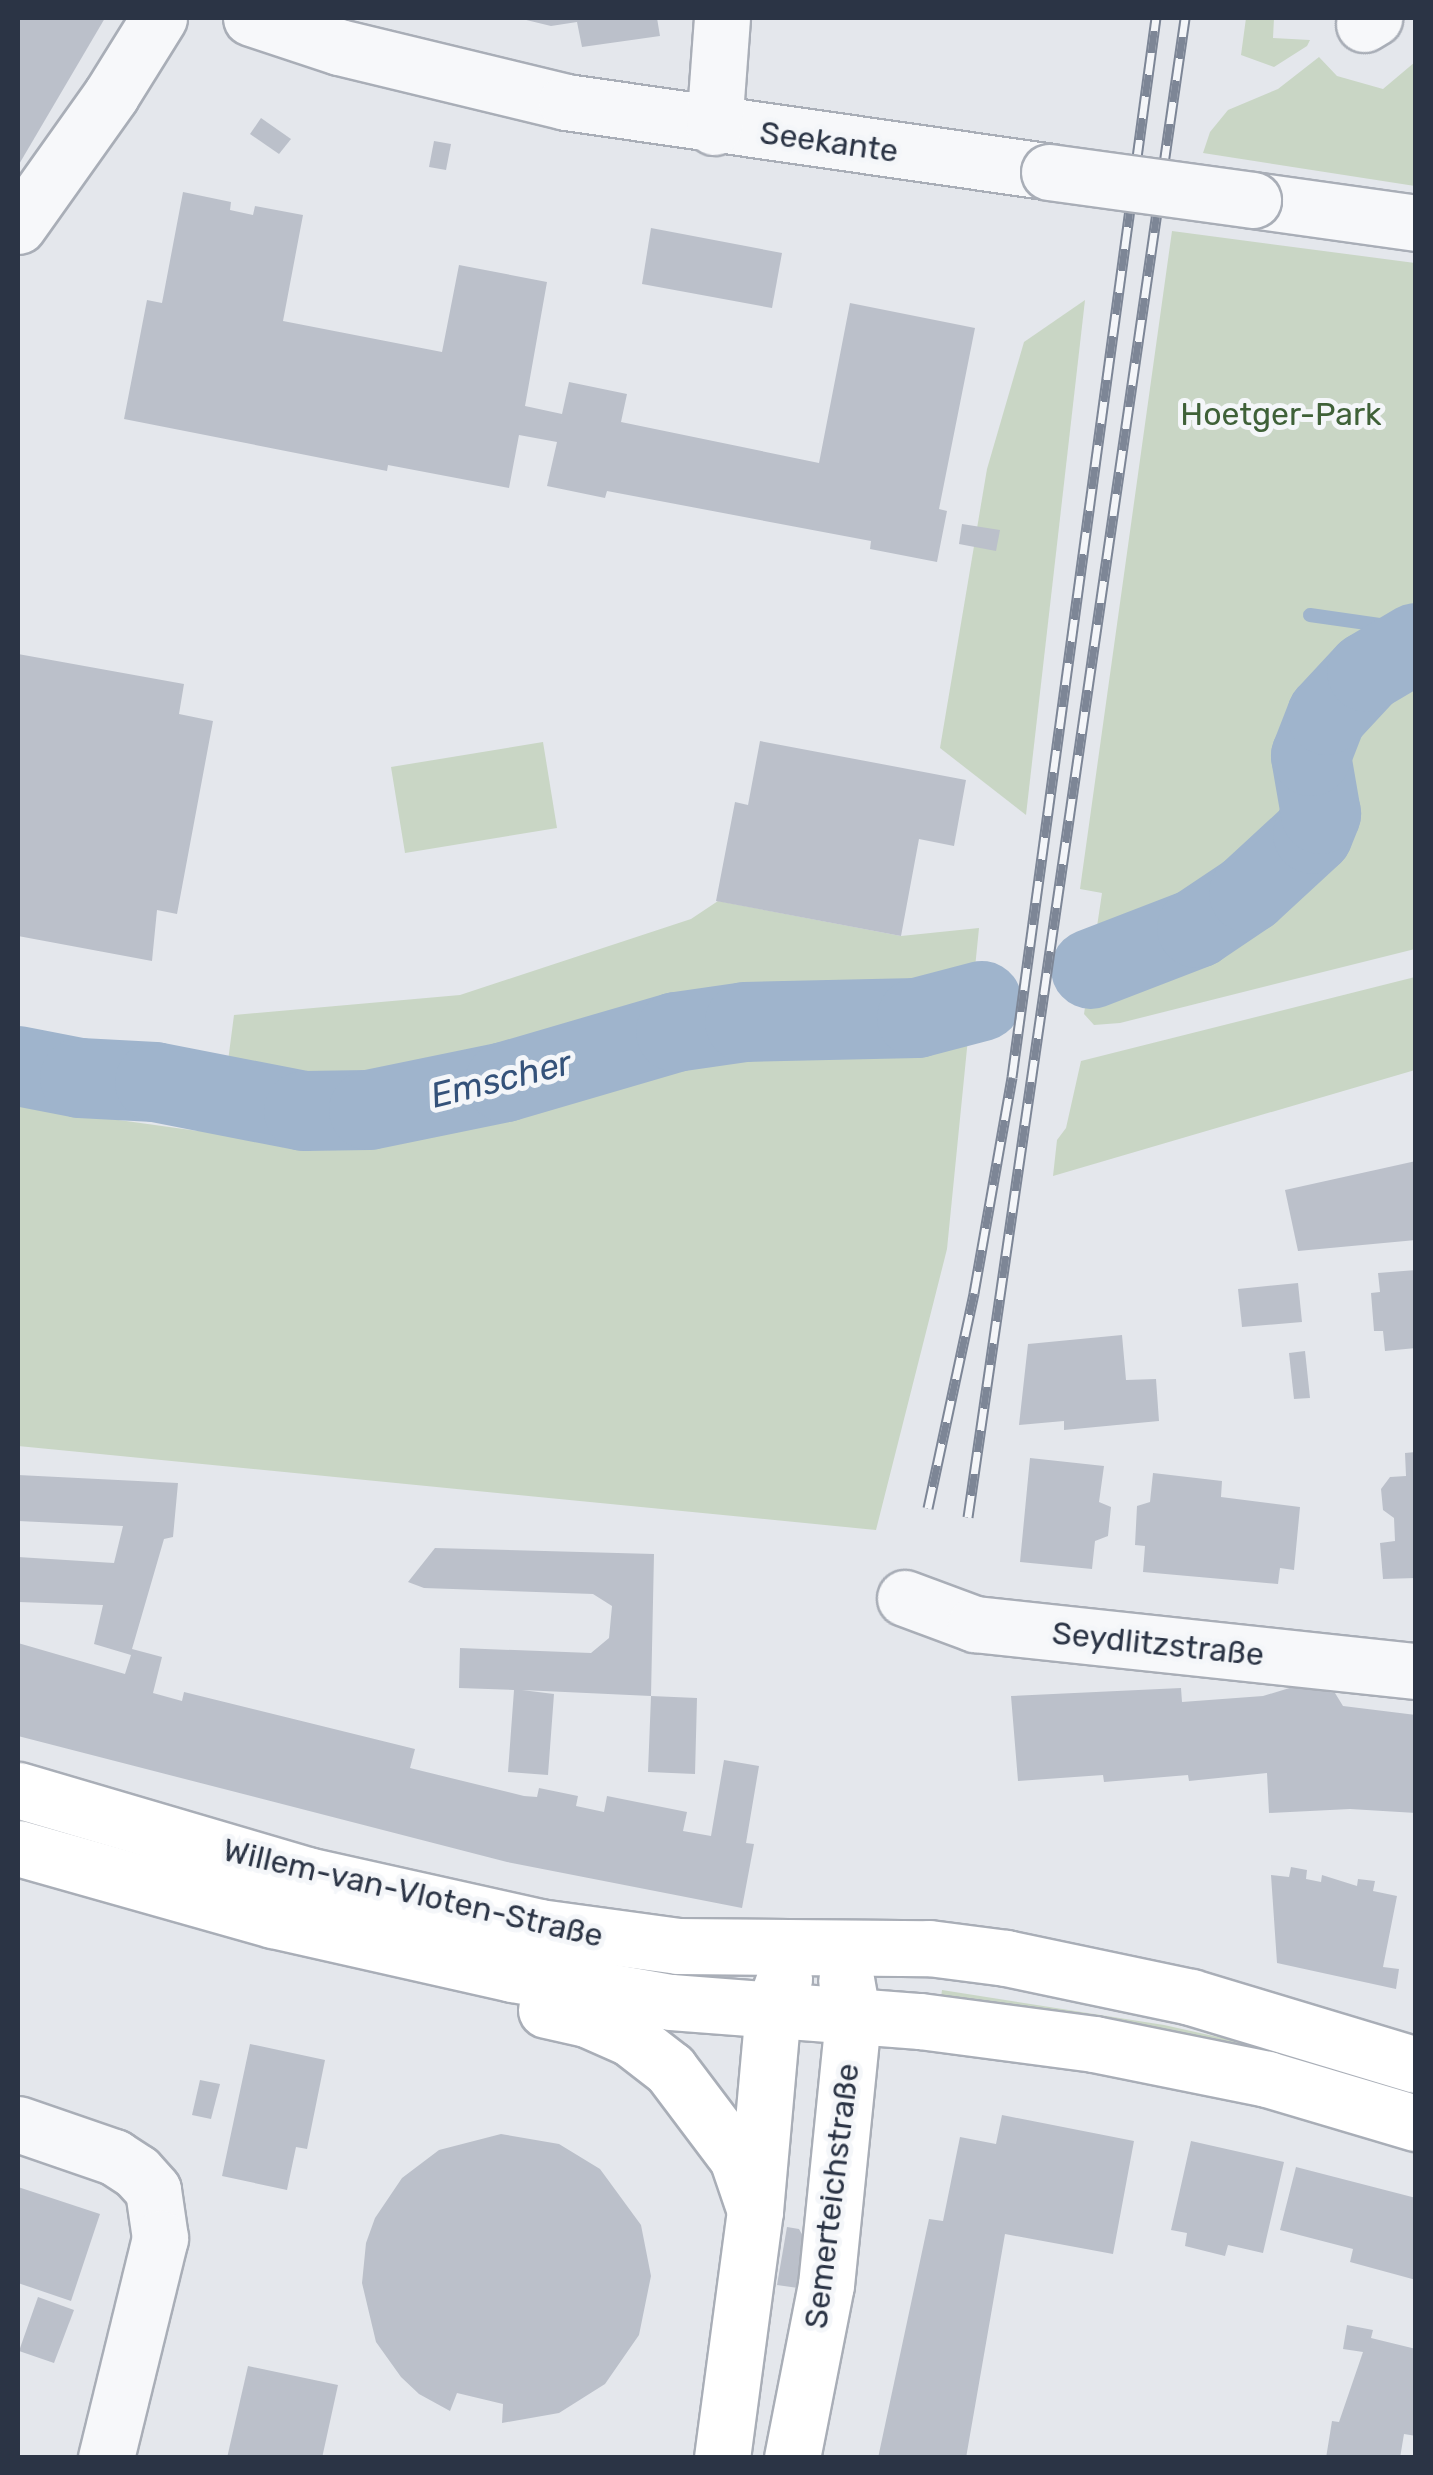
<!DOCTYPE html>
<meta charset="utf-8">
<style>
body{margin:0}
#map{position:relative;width:1433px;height:2475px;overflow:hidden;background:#e4e7ec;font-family:Rubik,sans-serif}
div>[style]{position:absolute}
.green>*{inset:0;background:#c9d6c5}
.stream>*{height:14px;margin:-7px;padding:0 7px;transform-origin:7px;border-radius:7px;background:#9fb4cc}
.river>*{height:80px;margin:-40px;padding:0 40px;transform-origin:40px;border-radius:40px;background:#9fb4cc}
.building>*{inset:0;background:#bbc0ca}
.roads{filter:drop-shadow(2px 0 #a9aeb7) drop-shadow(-2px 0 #a9aeb7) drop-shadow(0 2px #a9aeb7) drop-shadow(0 -2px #a9aeb7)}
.minor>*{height:55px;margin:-27.5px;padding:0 27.5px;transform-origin:27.5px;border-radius:27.5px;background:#f7f8fa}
.major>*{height:55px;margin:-27.5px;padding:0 27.5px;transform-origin:27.5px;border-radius:27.5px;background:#fff}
.rail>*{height:11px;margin-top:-5.5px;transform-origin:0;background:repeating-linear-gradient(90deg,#f4f6f9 0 22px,#7d8696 0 44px);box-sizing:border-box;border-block:2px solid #7d8696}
.bridges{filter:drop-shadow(2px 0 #a9aeb7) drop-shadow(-2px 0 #a9aeb7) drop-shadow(0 2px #a9aeb7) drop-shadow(0 -2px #a9aeb7)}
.minor-bridge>*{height:55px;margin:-27.5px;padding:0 27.5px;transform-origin:27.5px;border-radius:27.5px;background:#f7f8fa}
span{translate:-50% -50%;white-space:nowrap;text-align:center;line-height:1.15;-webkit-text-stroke:10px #f4f6f9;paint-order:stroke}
.street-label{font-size:32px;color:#2b3445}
.park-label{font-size:32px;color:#3f6138}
.water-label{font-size:35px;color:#34527a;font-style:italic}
.frame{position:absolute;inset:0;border:20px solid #2b3445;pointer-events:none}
</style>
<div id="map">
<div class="green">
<div style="clip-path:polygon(1246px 18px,1274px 18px,1273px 38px,1310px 40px,1307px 46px,1274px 67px,1241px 55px)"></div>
<div style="clip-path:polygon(1319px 57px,1337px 76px,1383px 89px,1415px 62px,1415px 186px,1203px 153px,1210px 132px,1228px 110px,1278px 89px)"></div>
<div style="clip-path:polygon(1172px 231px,1415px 263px,1415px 949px,1120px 1023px,1094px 1025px,1084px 1014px,1102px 893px,1080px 889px)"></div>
<div style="clip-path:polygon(1085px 300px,1026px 815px,940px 748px,987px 469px,1024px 342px)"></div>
<div style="clip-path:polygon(543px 742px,557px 828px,405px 853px,391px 767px)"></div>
<div style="clip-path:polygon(718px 901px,901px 936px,979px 928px,947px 1249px,876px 1530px,18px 1446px,18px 1106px,198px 1131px,219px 1130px,234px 1015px,460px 995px,691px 919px)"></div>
<div style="clip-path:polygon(1415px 977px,1415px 1070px,1053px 1176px,1057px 1140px,1066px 1128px,1081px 1061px)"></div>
<div style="clip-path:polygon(942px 1990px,1164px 2025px,1281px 2051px,1415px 2090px,1415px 2102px,940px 2007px)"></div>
</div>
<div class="stream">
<div style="left:1310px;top:615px;width:107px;rotate:8.1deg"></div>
</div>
<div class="river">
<div style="left:1091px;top:969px;width:114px;rotate:-21.1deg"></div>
<div style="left:1197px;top:928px;width:63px;rotate:-33.9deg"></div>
<div style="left:1249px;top:893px;width:87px;rotate:-42.7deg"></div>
<div style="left:1313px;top:834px;width:22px;rotate:-68deg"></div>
<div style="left:1321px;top:814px;width:59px;rotate:-99.8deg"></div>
<div style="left:1311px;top:756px;width:44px;rotate:-68.7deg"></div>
<div style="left:1327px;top:715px;width:59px;rotate:-47.1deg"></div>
<div style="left:1367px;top:672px;width:57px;rotate:-30.6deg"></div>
<div style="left:18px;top:1066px;width:63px;rotate:11deg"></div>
<div style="left:80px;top:1078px;width:75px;rotate:3.1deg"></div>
<div style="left:155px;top:1082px;width:152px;rotate:11deg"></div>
<div style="left:304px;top:1111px;width:65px;rotate:-0.9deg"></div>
<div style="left:369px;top:1110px;width:139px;rotate:-11.6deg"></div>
<div style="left:505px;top:1082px;width:178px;rotate:-16.3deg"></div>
<div style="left:676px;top:1032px;width:70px;rotate:-8.2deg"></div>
<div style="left:745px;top:1022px;width:172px;rotate:-1.3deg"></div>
<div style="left:917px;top:1018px;width:67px;rotate:-14.7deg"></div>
</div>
<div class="building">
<div style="clip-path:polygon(18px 18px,105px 18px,18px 166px)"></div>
<div style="clip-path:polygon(518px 18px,657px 18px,660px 36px,582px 47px,577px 22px,551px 26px)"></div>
<div style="clip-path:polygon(261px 118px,291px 139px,279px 154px,250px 134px)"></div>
<div style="clip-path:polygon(434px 141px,451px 144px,446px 170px,429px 167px)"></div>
<div style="clip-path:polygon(183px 192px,231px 202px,230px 210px,253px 215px,255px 206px,303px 215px,283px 321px,442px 352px,459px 265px,547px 282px,525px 406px,562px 414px,569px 382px,627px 394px,621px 422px,819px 463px,850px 303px,975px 328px,939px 509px,947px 511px,937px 562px,870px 549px,871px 541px,855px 538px,607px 491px,605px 498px,547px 486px,557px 442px,519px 435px,509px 488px,388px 465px,387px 471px,124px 419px,147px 300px,162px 303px)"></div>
<div style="clip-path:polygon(651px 228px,782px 253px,772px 308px,642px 284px)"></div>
<div style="clip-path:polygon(962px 524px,1000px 530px,996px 551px,959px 544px)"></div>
<div style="clip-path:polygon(18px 654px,184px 684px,179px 714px,213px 721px,177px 914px,157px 910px,152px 961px,18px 936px)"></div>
<div style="clip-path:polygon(760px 741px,966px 780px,954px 846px,919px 839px,901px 936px,716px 901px,735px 802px,748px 805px)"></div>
<div style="clip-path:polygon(1416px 1161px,1416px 1240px,1298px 1251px,1285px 1190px)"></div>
<div style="clip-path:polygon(1416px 1270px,1416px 1348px,1385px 1351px,1383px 1331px,1374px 1331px,1371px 1293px,1380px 1292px,1378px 1273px)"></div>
<div style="clip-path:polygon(1298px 1283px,1302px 1322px,1242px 1327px,1238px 1289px)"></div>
<div style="clip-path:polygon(1122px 1335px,1126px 1380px,1156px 1379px,1159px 1421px,1064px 1430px,1064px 1421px,1019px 1425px,1028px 1344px)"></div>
<div style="clip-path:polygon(1305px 1351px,1310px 1398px,1294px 1399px,1289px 1353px)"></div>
<div style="clip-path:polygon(1416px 1452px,1416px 1578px,1383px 1579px,1380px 1543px,1395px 1541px,1394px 1518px,1383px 1510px,1381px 1489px,1390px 1477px,1406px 1476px,1405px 1453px)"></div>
<div style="clip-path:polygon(1030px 1458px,1104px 1466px,1099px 1502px,1111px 1507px,1108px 1536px,1095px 1541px,1092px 1569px,1020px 1562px)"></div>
<div style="clip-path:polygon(1153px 1473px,1222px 1481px,1221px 1497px,1300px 1507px,1294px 1570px,1280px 1568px,1278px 1584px,1143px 1572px,1145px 1546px,1135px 1545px,1137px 1506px,1150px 1502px)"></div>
<div style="clip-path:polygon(18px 1475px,178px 1483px,173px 1537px,164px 1539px,132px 1649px,162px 1657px,153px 1693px,182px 1701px,184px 1692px,415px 1749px,410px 1768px,524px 1796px,537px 1797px,539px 1788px,578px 1796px,576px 1806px,604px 1812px,607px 1796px,687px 1812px,683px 1831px,711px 1836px,724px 1760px,759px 1766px,746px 1843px,754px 1844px,742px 1908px,507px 1862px,18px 1736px,18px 1643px,125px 1674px,131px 1655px,94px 1644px,103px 1605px,18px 1602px,18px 1557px,114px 1563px,123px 1526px,18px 1521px)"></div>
<div style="clip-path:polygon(435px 1548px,654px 1554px,651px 1696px,697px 1698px,695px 1774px,648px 1772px,651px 1696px,522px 1690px,554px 1694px,548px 1775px,508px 1772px,514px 1690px,459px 1688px,460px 1648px,591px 1653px,609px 1638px,612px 1606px,593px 1594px,424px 1588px,408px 1582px)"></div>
<div style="clip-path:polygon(1296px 1686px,1335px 1693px,1343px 1706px,1416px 1715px,1416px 1813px,1350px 1809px,1269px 1813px,1267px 1773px,1189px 1781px,1188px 1775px,1104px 1782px,1103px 1775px,1018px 1781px,1011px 1696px,1181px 1688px,1182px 1702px,1263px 1696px)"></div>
<div style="clip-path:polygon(1291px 1867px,1307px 1870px,1306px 1879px,1321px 1882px,1322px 1875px,1357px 1886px,1358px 1879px,1375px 1881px,1373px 1891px,1397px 1896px,1383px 1967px,1399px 1969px,1396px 1989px,1277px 1963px,1271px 1875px,1289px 1877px)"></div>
<div style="clip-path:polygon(250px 2044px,325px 2060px,307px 2149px,296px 2147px,287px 2190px,222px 2176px)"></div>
<div style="clip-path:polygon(200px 2080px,220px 2084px,211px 2119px,192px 2115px)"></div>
<div style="clip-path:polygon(1002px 2115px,1134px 2141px,1113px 2254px,1005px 2234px,966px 2458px,878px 2458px,929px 2219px,943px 2221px,960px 2137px,996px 2144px)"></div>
<div style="clip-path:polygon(501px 2134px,559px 2144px,600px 2169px,641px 2225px,651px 2276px,639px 2335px,605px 2384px,559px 2413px,502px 2423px,503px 2404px,457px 2393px,450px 2411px,419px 2394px,401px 2377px,376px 2342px,362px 2283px,366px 2243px,375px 2218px,402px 2178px,439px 2150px)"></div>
<div style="clip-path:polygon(1191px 2141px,1284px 2162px,1263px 2253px,1228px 2245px,1225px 2256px,1185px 2246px,1187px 2233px,1171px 2230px)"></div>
<div style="clip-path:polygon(1296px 2167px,1416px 2198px,1416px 2280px,1350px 2262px,1353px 2249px,1280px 2230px)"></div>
<div style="clip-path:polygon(18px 2187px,100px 2214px,71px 2301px,18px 2283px)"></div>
<div style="clip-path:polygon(787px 2227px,799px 2229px,811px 2250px,805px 2289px,777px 2285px)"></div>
<div style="clip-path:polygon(38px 2297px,74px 2310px,54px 2363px,19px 2351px)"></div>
<div style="clip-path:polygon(1347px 2325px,1373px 2330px,1371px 2338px,1416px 2349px,1416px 2436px,1404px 2434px,1400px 2458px,1326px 2458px,1332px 2421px,1339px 2422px,1363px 2352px,1343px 2349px)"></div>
<div style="clip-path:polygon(248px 2366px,338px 2385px,322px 2458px,227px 2458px)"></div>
</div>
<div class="roads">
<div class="minor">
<div style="left:251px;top:18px;width:93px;rotate:18.2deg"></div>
<div style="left:339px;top:47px;width:234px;rotate:13.6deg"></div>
<div style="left:566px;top:102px;width:488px;rotate:8.2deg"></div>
<div style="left:1364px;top:24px;width:12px;rotate:-31deg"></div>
<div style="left:714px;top:127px;width:109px;rotate:-85.8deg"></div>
<div style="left:1253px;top:200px;width:165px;rotate:8deg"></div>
<div style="left:18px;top:226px;width:161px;rotate:-54.6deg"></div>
<div style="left:111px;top:95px;width:91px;rotate:-58.1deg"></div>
<div style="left:905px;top:1598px;width:75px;rotate:20.4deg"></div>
<div style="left:975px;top:1624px;width:443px;rotate:6.1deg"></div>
<div style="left:18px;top:2124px;width:102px;rotate:19deg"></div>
<div style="left:114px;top:2157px;width:27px;rotate:33deg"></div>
<div style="left:137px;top:2172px;width:24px;rotate:48deg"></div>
<div style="left:153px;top:2190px;width:49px;rotate:81.7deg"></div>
<div style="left:160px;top:2238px;width:227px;rotate:103.8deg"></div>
</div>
<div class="major">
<div style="left:18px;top:1790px;width:301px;rotate:16.4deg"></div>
<div style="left:307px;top:1875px;width:238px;rotate:12.6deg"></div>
<div style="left:539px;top:1927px;width:139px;rotate:7.8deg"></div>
<div style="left:677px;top:1946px;width:252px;rotate:0.5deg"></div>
<div style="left:929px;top:1948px;width:78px;rotate:7.4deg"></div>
<div style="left:1006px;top:1958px;width:189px;rotate:11.9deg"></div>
<div style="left:1191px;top:1997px;width:235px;rotate:16.8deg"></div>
<div style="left:18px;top:1848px;width:265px;rotate:15.8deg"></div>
<div style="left:273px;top:1920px;width:245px;rotate:12.7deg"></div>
<div style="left:512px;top:1974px;width:161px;rotate:10deg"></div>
<div style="left:671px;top:2002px;width:250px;rotate:4.4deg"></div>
<div style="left:920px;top:2021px;width:176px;rotate:7.5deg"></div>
<div style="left:1094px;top:2044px;width:177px;rotate:11.4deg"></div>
<div style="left:1267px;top:2079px;width:155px;rotate:16.5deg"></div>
<div style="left:546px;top:2010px;width:42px;rotate:12.4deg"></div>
<div style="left:587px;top:2019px;width:47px;rotate:23.8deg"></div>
<div style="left:630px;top:2038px;width:51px;rotate:37.8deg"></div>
<div style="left:670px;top:2069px;width:111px;rotate:53deg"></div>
<div style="left:737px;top:2158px;width:56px;rotate:71.2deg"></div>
<div style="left:722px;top:2458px;width:249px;rotate:-82.4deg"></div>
<div style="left:755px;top:2211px;width:201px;rotate:-84.9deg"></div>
<div style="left:773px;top:2011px;width:34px;rotate:-71deg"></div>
<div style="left:792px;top:2458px;width:176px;rotate:-78.9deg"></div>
<div style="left:826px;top:2285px;width:267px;rotate:-84.2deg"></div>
<div style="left:853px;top:2019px;width:39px;rotate:-100deg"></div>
</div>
</div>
<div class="rail">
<div style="left:928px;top:1508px;width:220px;rotate:-77.9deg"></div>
<div style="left:974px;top:1293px;width:219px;rotate:-80deg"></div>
<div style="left:1012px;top:1077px;width:1069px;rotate:-82.26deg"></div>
<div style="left:968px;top:1517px;width:1515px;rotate:-81.76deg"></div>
</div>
<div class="bridges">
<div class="minor-bridge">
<div style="left:1049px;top:172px;width:206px;rotate:7.8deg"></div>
</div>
</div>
<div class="street-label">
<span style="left:829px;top:142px;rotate:8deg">Seekante</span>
<span style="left:1158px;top:1644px;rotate:6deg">Seydlitzstraße</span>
<span style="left:413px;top:1893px;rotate:13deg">Willem-van-Vloten-Straße</span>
<span style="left:832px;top:2196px;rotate:-83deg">Semerteichstraße</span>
</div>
<div class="park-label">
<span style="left:1281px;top:414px">Hoetger-Park</span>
</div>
<div class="water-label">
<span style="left:501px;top:1079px;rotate:-14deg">Emscher</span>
</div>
<div class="frame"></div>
</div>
